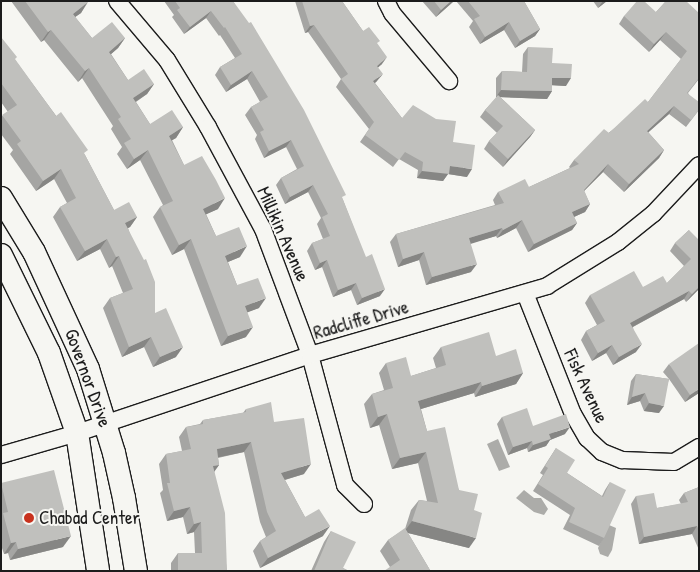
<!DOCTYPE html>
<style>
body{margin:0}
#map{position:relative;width:700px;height:572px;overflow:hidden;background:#f6f6f2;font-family:"Patrick Hand",sans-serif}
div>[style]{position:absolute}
.water>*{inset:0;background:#acaca9}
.roads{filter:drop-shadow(1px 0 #1c1c1c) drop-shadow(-1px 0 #1c1c1c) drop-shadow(0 1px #1c1c1c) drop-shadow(0 -1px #1c1c1c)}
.minor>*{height:16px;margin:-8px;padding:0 8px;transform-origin:8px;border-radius:8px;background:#f6f6f2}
.secondary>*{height:22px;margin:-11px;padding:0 11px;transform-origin:11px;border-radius:11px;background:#f6f6f2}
.wall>*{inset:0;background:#a5a5a3}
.shaded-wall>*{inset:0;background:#868684}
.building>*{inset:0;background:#c0c0bd}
.dots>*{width:14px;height:14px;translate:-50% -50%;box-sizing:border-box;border:2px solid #f6f6f2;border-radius:50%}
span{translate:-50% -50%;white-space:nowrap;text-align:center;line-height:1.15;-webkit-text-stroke:4px #f6f6f2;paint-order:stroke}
.street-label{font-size:19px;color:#1c1c1c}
.poi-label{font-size:19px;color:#1c1c1c}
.left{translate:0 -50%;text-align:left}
.frame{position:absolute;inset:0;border:2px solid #1c1c1c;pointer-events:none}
</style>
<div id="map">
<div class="water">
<div style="clip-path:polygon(498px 439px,510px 467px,499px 471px,487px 444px)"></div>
<div style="clip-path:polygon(524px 490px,534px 498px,541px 498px,548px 509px,544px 515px,534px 512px,516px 498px)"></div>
<div style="clip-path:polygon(609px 525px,616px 528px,612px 550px,608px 557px,600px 554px,598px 548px)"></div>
</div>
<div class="roads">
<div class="minor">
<div style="left:117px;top:1px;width:77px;rotate:49.7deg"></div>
<div style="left:167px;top:60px;width:79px;rotate:58.5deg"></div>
<div style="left:208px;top:127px;width:116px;rotate:61.7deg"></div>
<div style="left:263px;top:229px;width:134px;rotate:69.5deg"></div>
<div style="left:310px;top:355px;width:135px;rotate:74.9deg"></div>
<div style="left:345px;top:485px;width:27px;rotate:45deg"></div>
<div style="left:386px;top:1px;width:13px;rotate:63deg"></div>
<div style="left:392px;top:13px;width:89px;rotate:50deg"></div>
<div style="left:525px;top:293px;width:130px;rotate:68.4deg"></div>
<div style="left:573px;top:414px;width:28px;rotate:60deg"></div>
<div style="left:587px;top:438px;width:21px;rotate:43deg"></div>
<div style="left:602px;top:452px;width:22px;rotate:22deg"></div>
<div style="left:622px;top:460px;width:52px;rotate:2.2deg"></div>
<div style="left:674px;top:462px;width:29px;rotate:-31deg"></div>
<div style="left:1px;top:455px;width:79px;rotate:-16.1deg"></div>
<div style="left:77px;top:433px;width:246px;rotate:-18.5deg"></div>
<div style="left:310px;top:355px;width:247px;rotate:-16.2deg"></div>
<div style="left:547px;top:286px;width:84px;rotate:-31.8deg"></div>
<div style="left:618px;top:242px;width:45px;rotate:-38.7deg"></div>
<div style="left:653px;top:214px;width:67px;rotate:-46.8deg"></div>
</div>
<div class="secondary">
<div style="left:1px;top:198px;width:63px;rotate:58.6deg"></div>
<div style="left:34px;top:252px;width:129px;rotate:65.2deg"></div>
<div style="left:88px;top:369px;width:88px;rotate:72.8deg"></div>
<div style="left:114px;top:453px;width:46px;rotate:77.5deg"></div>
<div style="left:124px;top:498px;width:74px;rotate:80.7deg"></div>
<div style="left:1px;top:255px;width:109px;rotate:63.9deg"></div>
<div style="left:49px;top:353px;width:85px;rotate:70.7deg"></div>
<div style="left:77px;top:433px;width:140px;rotate:81.3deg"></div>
</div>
</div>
<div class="wall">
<div style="clip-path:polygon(11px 1px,87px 1px,81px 13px,75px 17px,92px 38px,125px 38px,118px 48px,111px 54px,128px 80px,154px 84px,147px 94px,136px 102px,150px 124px,183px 127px,176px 138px,172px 140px,184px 165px,218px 209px,206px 214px,216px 236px,240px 257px,228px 262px,237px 285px,259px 308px,247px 312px,246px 337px,221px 346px,184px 249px,172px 255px,153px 217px,160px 207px,163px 205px,140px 160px,127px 169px,117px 154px,122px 147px,111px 129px,113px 126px,82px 78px,78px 82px,44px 40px,41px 42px)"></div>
<div style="clip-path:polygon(164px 1px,233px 1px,343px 200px,380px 296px,357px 305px,351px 290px,333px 297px,322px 267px,315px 270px,307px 251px,312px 243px,323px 239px,317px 224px,321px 218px,308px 192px,285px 204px,276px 185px,281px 178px,297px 169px,286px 147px,264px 158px,255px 139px,257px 135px,245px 115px,251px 107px,260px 102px,247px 79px,226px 92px,215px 75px,220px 67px,235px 58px,220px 35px,219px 36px,206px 18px,184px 34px,172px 17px,174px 15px)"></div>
<div style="clip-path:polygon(295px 1px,342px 1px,363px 31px,377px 44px,382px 64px,378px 67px,377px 81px,375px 83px,402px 118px,453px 142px,467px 177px,448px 174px,443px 181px,417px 178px,418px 170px,399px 159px,393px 167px,360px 142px,369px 129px,336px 87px,341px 79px,308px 32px,305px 33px)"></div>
<div style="clip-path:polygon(422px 1px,454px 1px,436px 17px)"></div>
<div style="clip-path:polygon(456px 1px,524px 1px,540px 29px,535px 36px,515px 48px,504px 30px,480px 44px,469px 27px,473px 21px)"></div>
<div style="clip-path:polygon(593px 1px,607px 1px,598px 8px)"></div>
<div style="clip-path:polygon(666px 1px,699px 79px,688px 93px,699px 110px,686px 127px,669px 114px,648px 132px,664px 150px,659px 158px,624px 192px,603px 172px,584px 191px,590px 204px,585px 212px,574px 217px,577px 223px,572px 230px,528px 252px,516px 228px,497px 238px,496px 236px,471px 243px,471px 272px,426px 285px,419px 260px,398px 267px,390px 242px,396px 234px,495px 205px,493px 200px,498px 192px,529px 187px,570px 168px,569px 167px,574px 160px,648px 102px,681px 59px,660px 40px,649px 52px,619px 24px,624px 16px,656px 12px)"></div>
<div style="clip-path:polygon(1px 37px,15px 60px,85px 155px,114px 210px,137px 217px,130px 227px,128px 228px,155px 313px,176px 357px,153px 367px,144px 347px,122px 357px,103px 308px,110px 298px,123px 293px,112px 266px,109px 268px,100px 249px,77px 261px,53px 217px,60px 207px,67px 203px,54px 179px,36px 191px,10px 154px,13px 150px,1px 134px,1px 117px,8px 112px,1px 102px)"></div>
<div style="clip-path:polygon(528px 47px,552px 63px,566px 86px,552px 85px,552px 91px,547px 99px,500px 97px,535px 130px,530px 137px,503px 167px,484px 149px,489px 141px,497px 133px,480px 117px,485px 110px,497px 97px,496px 97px,496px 78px,502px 71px,522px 72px,523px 54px)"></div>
<div style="clip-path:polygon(689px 230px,699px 289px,686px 302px,684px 299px,633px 327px,636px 352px,613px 365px,606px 353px,592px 361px,581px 340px,586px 331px,597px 325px,585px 303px,590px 295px,643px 287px,667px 283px,684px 266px,670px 251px,675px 243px)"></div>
<div style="clip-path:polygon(441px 347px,496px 356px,523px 373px,516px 384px,475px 397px,474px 393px,421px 409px,427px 431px,459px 490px,474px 510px,469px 548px,408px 533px,430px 570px,390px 567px,380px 551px,388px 540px,405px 529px,411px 510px,419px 500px,427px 501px,418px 463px,392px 469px,379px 425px,370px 428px,364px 404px,372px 394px,384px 390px,379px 373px,386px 363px,411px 376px,436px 368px,433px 358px)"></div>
<div style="clip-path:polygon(669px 364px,699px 393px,685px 402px,669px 379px,659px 413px,644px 411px,640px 401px,627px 405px,631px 381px,636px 374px,669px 379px,663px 372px)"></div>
<div style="clip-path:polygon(246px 409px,274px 422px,304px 474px,285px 480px,305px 517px,323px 536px,260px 568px,253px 551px,260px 541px,266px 537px,260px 522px,244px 452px,218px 458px,219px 465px,214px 471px,227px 571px,171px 571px,171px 563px,178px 553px,195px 553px,194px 532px,187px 534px,183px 517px,167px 521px,160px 493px,163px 490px,159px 464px,166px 454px,182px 451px,179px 437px,186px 427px,200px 424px,203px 420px,243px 413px)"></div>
<div style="clip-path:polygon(502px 417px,533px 426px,565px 434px,550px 440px,546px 446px,528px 452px,527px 448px,508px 455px,497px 424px)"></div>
<div style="clip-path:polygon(556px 448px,567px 473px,602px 496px,605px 490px,610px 482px,604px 538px,599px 546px,563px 529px,570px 515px,533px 491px,543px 475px,540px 473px)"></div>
<div style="clip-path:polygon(1px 483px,63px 547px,10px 560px,8px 553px,4px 554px,1px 545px)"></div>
<div style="clip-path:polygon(699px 487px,699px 550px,692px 534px,639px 544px,631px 504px,636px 496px,657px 508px,681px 504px,679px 500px,684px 493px)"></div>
<div style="clip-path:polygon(331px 531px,343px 568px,349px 571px,311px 571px,324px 542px)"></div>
</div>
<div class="shaded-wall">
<div style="clip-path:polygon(451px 1px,454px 1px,436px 17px,441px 10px)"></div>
<div style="clip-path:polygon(603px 1px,607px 1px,598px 8px)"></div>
<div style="clip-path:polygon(88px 2px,81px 13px,65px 24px,73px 14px)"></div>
<div style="clip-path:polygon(211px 11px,206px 18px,184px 34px,190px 27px)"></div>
<div style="clip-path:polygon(509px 22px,504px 30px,480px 44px,485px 37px)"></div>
<div style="clip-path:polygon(314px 25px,308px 32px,305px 33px,310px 26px)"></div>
<div style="clip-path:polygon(540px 29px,535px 36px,515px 48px,520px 41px)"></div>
<div style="clip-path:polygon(51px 30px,44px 40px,41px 42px,48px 32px)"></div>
<div style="clip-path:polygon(666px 32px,660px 40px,649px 52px,654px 44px)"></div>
<div style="clip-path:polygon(125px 38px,118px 48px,102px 62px,109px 52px)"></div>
<div style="clip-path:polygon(387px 57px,382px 64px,372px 73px,377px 66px)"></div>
<div style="clip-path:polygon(89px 68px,82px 78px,78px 82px,85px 71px)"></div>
<div style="clip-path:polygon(252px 71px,247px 79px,226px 92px,231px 85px)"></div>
<div style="clip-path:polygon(383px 74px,377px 81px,368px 89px,373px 81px)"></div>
<div style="clip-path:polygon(552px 78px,571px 78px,566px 86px,547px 85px)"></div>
<div style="clip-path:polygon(154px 84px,147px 94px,126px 108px,133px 98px)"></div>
<div style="clip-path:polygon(501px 90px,552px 91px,547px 99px,496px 97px)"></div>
<div style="clip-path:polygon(674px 106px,669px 114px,641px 139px,647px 131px)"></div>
<div style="clip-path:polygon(183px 127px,176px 138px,162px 146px,169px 136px)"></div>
<div style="clip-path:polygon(535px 130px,530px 137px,503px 167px,508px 159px)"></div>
<div style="clip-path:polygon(291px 140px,286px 147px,264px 158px,269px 151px)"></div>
<div style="clip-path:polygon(148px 150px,140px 160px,127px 169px,134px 159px)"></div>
<div style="clip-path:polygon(664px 150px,659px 158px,624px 192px,629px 184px)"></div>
<div style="clip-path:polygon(608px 164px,603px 172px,578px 197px,584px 190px)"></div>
<div style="clip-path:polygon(450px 166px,472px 169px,467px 177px,448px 174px,443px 181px,417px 178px,422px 171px)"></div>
<div style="clip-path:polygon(61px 169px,54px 179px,36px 191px,43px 181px)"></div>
<div style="clip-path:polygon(313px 185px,308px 192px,285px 204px,290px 197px)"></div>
<div style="clip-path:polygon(225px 198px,218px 209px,196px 219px,203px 209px)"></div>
<div style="clip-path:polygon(590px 204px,585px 212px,567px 220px,572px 212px)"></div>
<div style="clip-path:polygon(137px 217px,130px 227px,118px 233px,125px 223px)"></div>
<div style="clip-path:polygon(522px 220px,516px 228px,497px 238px,503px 230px)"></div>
<div style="clip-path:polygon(577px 223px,572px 230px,528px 252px,534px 244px)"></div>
<div style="clip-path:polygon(502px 228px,496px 236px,464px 246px,469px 238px)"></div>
<div style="clip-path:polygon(107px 239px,100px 249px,77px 261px,85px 251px)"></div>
<div style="clip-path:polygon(191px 239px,184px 249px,172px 255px,179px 245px)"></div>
<div style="clip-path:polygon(247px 246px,240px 257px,218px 266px,225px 256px)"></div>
<div style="clip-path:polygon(424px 252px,419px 260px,398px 267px,403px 259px)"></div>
<div style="clip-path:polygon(119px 256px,112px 266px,109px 268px,116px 257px)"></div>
<div style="clip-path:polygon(327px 260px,322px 267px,315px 270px,320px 263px)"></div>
<div style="clip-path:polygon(477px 264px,471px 272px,426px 285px,432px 277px)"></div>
<div style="clip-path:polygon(356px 283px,351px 290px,333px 297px,338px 290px)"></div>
<div style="clip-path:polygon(699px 287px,699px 289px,686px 302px,692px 294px)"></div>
<div style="clip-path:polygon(385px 289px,380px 296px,357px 305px,362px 298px)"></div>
<div style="clip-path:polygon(689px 291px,684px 299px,625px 331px,630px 323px)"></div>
<div style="clip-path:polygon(266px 298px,259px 308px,238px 316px,245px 306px)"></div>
<div style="clip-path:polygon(253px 327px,246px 337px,221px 346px,228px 336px)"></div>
<div style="clip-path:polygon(151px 337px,144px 347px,122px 357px,129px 347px)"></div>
<div style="clip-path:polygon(642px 344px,636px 352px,613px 365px,619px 357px)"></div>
<div style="clip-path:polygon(612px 345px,606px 353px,592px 361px,598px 353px)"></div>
<div style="clip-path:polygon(183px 347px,176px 357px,153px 367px,160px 357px)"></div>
<div style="clip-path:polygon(523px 373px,516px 384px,475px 397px,482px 386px)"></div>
<div style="clip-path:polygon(481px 382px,474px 393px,411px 412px,418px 401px)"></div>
<div style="clip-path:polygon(699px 389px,699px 393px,685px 402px,690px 395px)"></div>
<div style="clip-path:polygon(645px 393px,640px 401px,627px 405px,632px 397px)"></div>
<div style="clip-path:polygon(649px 403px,664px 406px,659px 413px,644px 411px)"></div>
<div style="clip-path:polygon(387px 414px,379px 425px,370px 428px,378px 417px)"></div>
<div style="clip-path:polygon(570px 427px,565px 434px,550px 440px,546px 446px,528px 452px,533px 445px,549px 434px)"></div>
<div style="clip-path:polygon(532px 441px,527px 448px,508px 455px,513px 447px)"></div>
<div style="clip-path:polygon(251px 442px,244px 452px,210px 459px,217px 449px)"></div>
<div style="clip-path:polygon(426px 452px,418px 463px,392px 469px,400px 458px)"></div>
<div style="clip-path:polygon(311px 464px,304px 474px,274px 483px,281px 473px)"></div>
<div style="clip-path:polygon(219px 465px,212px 475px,213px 466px)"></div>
<div style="clip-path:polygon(190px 507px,183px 517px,167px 521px,174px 511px)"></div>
<div style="clip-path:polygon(412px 521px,476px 538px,469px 548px,404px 532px)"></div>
<div style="clip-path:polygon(201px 522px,194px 532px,187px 534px,194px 524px)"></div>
<div style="clip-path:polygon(330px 526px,323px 536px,260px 568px,268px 558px)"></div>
<div style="clip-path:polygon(697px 526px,692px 534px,639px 544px,644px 537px)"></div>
<div style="clip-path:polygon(71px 536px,63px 547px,10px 560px,18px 549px)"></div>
<div style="clip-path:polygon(16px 542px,8px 553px,4px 554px,11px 543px)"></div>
</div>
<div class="building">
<div style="clip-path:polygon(25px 1px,87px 1px,88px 2px,73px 14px,92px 38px,112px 22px,125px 38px,109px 52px,128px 80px,144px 69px,154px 84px,133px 98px,150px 124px,172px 110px,183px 127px,169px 136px,184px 165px,202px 156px,216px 180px,225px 198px,203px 209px,216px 236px,239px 227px,247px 246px,225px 256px,237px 285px,258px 278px,266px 298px,245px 306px,253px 327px,228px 336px,191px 239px,179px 245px,160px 207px,173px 201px,148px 150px,134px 159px,124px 143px,131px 139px,118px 119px,121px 117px,89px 68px,85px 71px,51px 30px,48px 32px)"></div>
<div style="clip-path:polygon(175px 1px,233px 1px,249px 23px,251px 22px,304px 110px,346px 195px,342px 197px,366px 257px,372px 254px,385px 289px,362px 298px,356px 283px,338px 290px,327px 260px,320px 263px,312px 243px,330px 236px,322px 217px,328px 214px,313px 185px,290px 197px,281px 178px,304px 166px,291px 140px,269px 151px,260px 132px,264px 130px,251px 107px,268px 97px,252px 71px,231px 85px,220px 67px,242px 54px,225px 27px,224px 28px,211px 11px,190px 27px,177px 10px,180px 8px)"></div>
<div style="clip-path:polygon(302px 1px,342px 1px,363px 31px,369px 27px,380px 41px,377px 43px,387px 57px,377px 66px,383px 74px,373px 81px,402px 118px,413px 105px,436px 119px,456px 121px,453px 142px,475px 145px,472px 169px,450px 166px,449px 174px,422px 171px,423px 162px,405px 152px,399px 160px,365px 135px,374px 122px,341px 79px,348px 74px,314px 25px,310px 26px)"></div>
<div style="clip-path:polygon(434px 1px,451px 1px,441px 10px)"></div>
<div style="clip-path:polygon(468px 1px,524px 1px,540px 29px,520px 41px,509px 22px,485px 37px,474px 19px,480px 16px)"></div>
<div style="clip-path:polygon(637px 1px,644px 1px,656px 12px,666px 1px,686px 1px,699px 13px,699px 78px,687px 93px,699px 102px,699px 110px,691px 120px,674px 106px,647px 131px,664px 150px,629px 184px,608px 164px,584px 190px,590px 204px,572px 212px,577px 223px,534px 244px,522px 220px,503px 230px,502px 228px,469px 238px,477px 264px,432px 277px,424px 252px,403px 259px,396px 234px,504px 203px,498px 192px,525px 179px,529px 187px,579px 164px,574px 160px,604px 129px,609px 133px,645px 99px,648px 102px,687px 51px,666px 32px,654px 44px,624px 16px)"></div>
<div style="clip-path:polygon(1px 37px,17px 57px,15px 59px,56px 116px,61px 112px,88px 150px,84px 153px,114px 210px,129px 202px,137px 217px,125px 223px,144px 260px,146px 259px,155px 282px,155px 313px,166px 308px,183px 347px,160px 357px,151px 337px,129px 347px,110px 298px,133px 289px,119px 256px,116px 257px,107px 239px,85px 251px,60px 207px,76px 198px,61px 169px,43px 181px,17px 144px,21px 141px,2px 115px,17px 105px,1px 83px)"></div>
<div style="clip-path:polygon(528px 47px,553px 48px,552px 63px,572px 64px,571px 78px,552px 78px,552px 91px,501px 90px,502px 71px,527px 72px)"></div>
<div style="clip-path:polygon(498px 95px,535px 130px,508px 159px,489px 141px,503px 126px,485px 110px)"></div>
<div style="clip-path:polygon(689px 230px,699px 240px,699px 287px,692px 294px,689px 291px,630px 323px,642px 344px,619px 357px,612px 345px,598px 353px,586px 331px,605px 321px,590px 295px,634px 271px,643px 287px,663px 276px,667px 283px,691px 259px,675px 243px)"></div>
<div style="clip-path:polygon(489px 332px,496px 356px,516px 349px,523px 373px,482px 386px,481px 382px,418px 401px,427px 431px,445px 427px,459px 490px,478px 494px,474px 510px,482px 513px,476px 538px,412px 521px,419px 500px,438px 503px,426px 452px,400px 458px,387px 414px,378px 417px,372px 394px,393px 388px,386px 363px,406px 357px,411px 376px,446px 365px,441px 347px)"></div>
<div style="clip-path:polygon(699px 343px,699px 389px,690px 395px,669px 364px)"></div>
<div style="clip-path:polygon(636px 374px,669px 379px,664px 406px,649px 403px,645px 393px,632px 397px)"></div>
<div style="clip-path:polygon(271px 402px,274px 422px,304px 418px,311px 464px,281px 473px,305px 517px,319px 509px,330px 526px,268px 558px,260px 541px,276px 531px,267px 512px,251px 442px,217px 449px,219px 465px,213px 466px,225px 513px,227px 571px,178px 571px,178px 553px,202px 553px,201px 522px,194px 524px,190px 507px,174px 511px,167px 483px,170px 483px,166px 454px,191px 449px,186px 427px,203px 424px,203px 420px,246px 412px,246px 409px)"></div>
<div style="clip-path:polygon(527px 408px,533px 426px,566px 414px,570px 427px,549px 434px,551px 439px,533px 445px,532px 441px,513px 447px,502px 417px)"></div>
<div style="clip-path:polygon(556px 448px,575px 460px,567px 473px,603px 497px,610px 482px,626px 490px,604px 538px,569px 522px,575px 508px,538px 484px,548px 468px,545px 466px)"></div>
<div style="clip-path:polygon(54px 470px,71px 536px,18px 549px,16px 542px,11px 543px,3px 513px,8px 512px,1px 483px)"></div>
<div style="clip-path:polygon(699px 487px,699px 530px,697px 526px,644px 537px,636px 496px,654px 493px,657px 508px,688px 502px,684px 493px)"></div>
<div style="clip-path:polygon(405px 528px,430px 570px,429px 571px,384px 571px,400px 560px,388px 540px)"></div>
<div style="clip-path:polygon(331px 531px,356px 542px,343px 568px,349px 571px,314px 571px)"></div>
</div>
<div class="dots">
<div style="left:29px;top:518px;background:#c8321e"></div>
</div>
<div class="street-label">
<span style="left:283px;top:234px;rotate:66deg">Millikin Avenue</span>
<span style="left:361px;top:320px;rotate:-16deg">Radcliffe Drive</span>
<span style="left:88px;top:378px;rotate:70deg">Governor Drive</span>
<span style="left:586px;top:386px;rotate:65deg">Fisk Avenue</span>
</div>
<div class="poi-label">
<span class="left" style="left:39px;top:518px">Chabad Center</span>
</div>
<div class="frame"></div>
</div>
